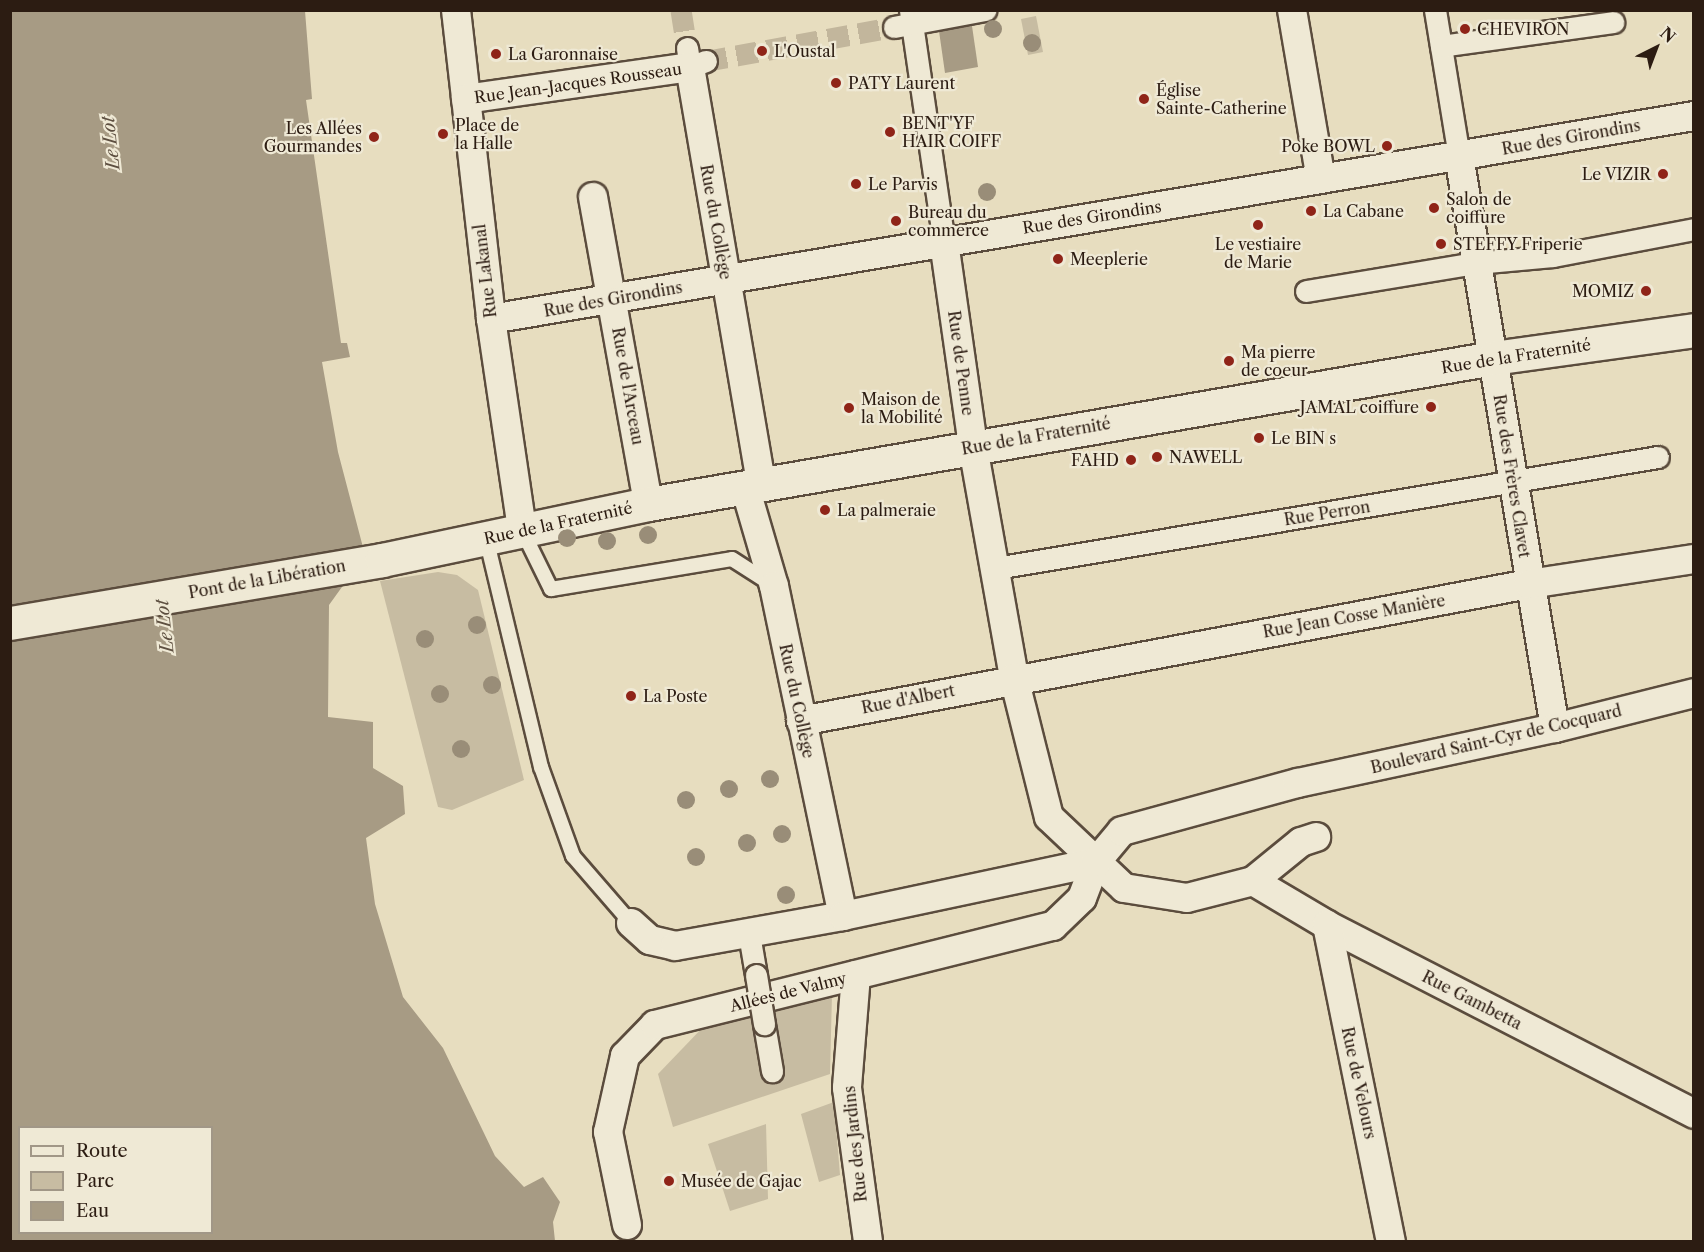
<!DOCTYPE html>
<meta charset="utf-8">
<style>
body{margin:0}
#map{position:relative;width:1704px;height:1252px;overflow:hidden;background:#e7ddbf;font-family:"Libre Caslon Text",serif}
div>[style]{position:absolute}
.green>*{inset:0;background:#c7bca2}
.water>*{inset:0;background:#a79b84}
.pedestrian-tunnel>*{height:21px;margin-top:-10.5px;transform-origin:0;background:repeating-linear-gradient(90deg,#c2b69c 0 21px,transparent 0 31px)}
.roads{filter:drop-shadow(2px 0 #5b4c3d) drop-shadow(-2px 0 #5b4c3d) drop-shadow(0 2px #5b4c3d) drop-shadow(0 -2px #5b4c3d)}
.service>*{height:14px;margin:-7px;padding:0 7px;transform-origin:7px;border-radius:7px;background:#efe9d5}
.pedestrian>*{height:21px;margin:-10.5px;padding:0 10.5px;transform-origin:10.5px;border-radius:10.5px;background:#efe9d5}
.minor>*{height:28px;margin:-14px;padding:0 14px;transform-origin:14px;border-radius:14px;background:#efe9d5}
.secondary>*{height:33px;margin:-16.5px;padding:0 16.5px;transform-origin:16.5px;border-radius:16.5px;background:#efe9d5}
.bridges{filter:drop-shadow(2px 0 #5b4c3d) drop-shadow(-2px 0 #5b4c3d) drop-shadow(0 2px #5b4c3d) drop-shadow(0 -2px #5b4c3d)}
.pedestrian-bridge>*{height:21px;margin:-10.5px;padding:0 10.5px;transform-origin:10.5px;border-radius:10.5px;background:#efe9d5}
.trees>*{width:18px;height:18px;margin:-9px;border-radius:50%;background:#998d78}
.dots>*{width:16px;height:16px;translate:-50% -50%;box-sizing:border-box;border:3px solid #efe9d5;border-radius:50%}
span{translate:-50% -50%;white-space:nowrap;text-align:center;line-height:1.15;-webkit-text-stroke:4.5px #efe9d5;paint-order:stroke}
.poi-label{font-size:16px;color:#2c1c12}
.left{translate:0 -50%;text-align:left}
.right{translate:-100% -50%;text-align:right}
.street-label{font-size:16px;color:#2c1c12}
.water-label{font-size:18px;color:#5d4f40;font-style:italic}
.frame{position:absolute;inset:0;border:12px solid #2c1c12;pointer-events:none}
.legend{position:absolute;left:18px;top:1126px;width:195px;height:108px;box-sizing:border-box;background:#efe9d5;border:2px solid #a19787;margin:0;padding:8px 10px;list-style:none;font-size:18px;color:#2c1c12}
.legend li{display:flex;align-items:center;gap:12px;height:30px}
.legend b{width:30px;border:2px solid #a19787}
.north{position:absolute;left:1626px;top:18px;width:60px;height:60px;-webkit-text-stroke:4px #efe9d5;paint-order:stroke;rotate:42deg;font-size:16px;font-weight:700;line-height:24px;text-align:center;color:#2c1c12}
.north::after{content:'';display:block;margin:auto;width:21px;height:27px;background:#2c1c12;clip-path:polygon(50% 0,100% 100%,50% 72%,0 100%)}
</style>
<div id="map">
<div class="green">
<div style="clip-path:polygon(1036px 16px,1043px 52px,1028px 55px,1021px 19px)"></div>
<div style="clip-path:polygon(438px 572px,457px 575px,478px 590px,524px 780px,452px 810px,438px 807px,380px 581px)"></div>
<div style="clip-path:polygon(832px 994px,830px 1074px,673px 1127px,658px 1074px,706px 1024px)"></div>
<div style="clip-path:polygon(834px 1102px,840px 1175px,819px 1182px,801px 1114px)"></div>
<div style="clip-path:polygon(766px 1124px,768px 1199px,730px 1211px,708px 1144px)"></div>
</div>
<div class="water">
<div style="clip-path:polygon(evenodd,10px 11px,305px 11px,312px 99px,306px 100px,341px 343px,347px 343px,350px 357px,322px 362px,338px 452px,365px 555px,329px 605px,328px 717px,373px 722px,373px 768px,403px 786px,405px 814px,366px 838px,375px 904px,403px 997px,443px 1048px,495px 1156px,524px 1187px,543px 1177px,560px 1202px,553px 1222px,555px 1241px,11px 1241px,10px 11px,20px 1128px,212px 1128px,212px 1232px,20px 1232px,20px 1128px)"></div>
<div style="clip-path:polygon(972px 26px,978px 67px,945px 73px,939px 31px)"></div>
</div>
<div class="pedestrian-tunnel">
<div style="left:681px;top:10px;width:38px;rotate:81deg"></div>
<div style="left:706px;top:61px;width:191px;rotate:-10.3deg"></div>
</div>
<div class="roads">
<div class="service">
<div style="left:522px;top:530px;width:66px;rotate:63.8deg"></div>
<div style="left:551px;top:589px;width:183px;rotate:-9.4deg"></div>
<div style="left:732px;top:559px;width:46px;rotate:32.7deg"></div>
<div style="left:486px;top:538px;width:236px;rotate:76.5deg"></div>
<div style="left:541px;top:767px;width:95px;rotate:70.2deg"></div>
<div style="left:573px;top:856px;width:89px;rotate:49.1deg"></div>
</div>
<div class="pedestrian">
<div style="left:910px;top:10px;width:234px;rotate:81.7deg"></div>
<div style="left:1435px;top:10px;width:148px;rotate:80.7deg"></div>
<div style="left:894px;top:27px;width:93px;rotate:-10.6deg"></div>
<div style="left:1441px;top:46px;width:174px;rotate:-7.9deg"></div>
<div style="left:687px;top:48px;width:19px;rotate:81deg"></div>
<div style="left:690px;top:67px;width:17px;rotate:-21deg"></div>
<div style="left:1306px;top:291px;width:172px;rotate:-9.4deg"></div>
<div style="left:1476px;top:263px;width:77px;rotate:-5.2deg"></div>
<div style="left:1553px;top:256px;width:144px;rotate:-10.8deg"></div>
<div style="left:996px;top:568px;width:671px;rotate:-9.52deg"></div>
<div style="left:749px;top:934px;width:42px;rotate:80.3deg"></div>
<div style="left:764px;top:1024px;width:48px;rotate:80.3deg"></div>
</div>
<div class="minor">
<div style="left:456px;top:10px;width:311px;rotate:83.5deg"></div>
<div style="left:491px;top:319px;width:213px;rotate:81.6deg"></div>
<div style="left:1292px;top:10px;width:171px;rotate:80.3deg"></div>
<div style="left:466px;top:99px;width:226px;rotate:-8.1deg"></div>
<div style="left:690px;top:67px;width:423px;rotate:80.3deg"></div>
<div style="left:1459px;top:156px;width:580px;rotate:80.47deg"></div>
<div style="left:593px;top:197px;width:312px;rotate:79.8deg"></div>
<div style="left:944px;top:242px;width:207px;rotate:81.9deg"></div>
<div style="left:973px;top:447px;width:235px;rotate:79.9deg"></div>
<div style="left:1014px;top:678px;width:143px;rotate:75.9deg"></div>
<div style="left:1049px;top:817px;width:103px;rotate:43.4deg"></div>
<div style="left:1124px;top:888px;width:64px;rotate:9deg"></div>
<div style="left:1187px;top:898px;width:68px;rotate:-14.4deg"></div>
<div style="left:1253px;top:881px;width:62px;rotate:-39.1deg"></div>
<div style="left:1301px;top:842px;width:16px;rotate:-18deg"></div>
<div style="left:491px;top:319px;width:1220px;rotate:-9.58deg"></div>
<div style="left:745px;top:487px;width:103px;rotate:73.7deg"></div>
<div style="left:774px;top:586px;width:337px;rotate:78.2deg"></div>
<div style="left:801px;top:721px;width:741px;rotate:-10.66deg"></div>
<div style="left:1529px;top:584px;width:167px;rotate:-8.6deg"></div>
<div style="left:1253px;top:881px;width:86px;rotate:30.7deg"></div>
<div style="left:1327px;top:925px;width:413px;rotate:27.2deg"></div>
<div style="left:631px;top:923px;width:25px;rotate:42deg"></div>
<div style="left:650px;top:940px;width:26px;rotate:13deg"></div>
<div style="left:675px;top:946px;width:171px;rotate:-10.1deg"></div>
<div style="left:843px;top:916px;width:259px;rotate:-12deg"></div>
<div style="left:1327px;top:925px;width:323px;rotate:78.6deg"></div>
<div style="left:856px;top:975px;width:113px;rotate:94.6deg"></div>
<div style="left:847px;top:1088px;width:155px;rotate:82.2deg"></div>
<div style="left:627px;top:1225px;width:95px;rotate:-101.5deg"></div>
<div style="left:608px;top:1132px;width:78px;rotate:-77.4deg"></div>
<div style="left:625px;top:1056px;width:43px;rotate:-45.9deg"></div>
<div style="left:655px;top:1025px;width:410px;rotate:-14deg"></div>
<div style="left:1053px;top:926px;width:40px;rotate:-44deg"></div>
<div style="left:1082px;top:898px;width:39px;rotate:-69deg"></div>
<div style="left:1096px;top:862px;width:40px;rotate:-50deg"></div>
<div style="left:1122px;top:831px;width:182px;rotate:-15.3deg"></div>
<div style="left:1298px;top:783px;width:263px;rotate:-12.1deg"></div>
<div style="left:1555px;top:728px;width:143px;rotate:-14.1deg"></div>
</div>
<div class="secondary">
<div style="left:10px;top:623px;width:377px;rotate:-9.6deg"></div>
<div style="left:382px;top:560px;width:272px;rotate:-11.9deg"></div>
<div style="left:648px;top:504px;width:858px;rotate:-9.8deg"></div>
<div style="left:1493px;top:358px;width:203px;rotate:-7.9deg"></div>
</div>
</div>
<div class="bridges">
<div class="pedestrian-bridge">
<div style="left:756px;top:975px;width:50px;rotate:80.7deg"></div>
</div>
</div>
<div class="trees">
<div style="left:993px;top:29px"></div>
<div style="left:1032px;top:43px"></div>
<div style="left:987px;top:192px"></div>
<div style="left:648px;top:535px"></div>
<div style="left:567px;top:538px"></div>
<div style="left:607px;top:541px"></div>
<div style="left:477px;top:625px"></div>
<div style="left:425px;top:639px"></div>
<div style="left:492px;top:685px"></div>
<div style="left:440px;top:694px"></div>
<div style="left:461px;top:749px"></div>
<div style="left:770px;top:779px"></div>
<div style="left:729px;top:789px"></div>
<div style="left:686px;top:800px"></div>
<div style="left:782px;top:834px"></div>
<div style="left:747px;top:843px"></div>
<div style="left:696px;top:857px"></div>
<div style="left:786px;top:895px"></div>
</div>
<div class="dots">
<div style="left:1465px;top:29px;background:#8f2418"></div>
<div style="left:762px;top:51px;background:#8f2418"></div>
<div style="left:496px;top:54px;background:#8f2418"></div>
<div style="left:836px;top:83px;background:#8f2418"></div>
<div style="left:1144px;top:99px;background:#8f2418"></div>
<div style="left:890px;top:132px;background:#8f2418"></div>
<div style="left:443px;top:134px;background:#8f2418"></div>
<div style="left:374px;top:137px;background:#8f2418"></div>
<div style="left:1387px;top:146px;background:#8f2418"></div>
<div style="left:1663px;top:174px;background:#8f2418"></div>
<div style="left:856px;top:184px;background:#8f2418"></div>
<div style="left:1434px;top:208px;background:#8f2418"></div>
<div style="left:1311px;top:211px;background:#8f2418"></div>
<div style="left:896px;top:221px;background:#8f2418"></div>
<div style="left:1258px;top:225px;background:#8f2418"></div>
<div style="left:1441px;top:244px;background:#8f2418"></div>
<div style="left:1058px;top:259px;background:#8f2418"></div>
<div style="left:1646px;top:291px;background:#8f2418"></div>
<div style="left:1229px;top:361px;background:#8f2418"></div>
<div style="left:1431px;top:407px;background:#8f2418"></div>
<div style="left:849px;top:408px;background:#8f2418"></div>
<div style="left:1259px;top:438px;background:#8f2418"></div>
<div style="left:1157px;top:457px;background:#8f2418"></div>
<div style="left:1131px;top:460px;background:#8f2418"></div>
<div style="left:825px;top:510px;background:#8f2418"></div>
<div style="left:631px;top:696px;background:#8f2418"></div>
<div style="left:669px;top:1181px;background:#8f2418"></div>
</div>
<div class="poi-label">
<span class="left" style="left:1477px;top:29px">CHEVIRON</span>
<span class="left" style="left:774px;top:51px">L'Oustal</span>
<span class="left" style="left:508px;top:54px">La Garonnaise</span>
<span class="left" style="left:848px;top:83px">PATY Laurent</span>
<span class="left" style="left:1156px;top:99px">Église<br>Sainte-Catherine</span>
<span class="left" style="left:902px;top:132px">BENT'YF<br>HAIR COIFF</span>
<span class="left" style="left:455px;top:134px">Place de<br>la Halle</span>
<span class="right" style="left:362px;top:137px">Les Allées<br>Gourmandes</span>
<span class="right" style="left:1375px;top:146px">Poke BOWL</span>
<span class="right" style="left:1651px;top:174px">Le VIZIR</span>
<span class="left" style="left:868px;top:184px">Le Parvis</span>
<span class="left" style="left:1446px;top:208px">Salon de<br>coiffure</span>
<span class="left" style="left:1323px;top:211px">La Cabane</span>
<span class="left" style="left:908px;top:221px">Bureau du<br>commerce</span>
<span style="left:1258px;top:253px">Le vestiaire<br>de Marie</span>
<span class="left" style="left:1453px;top:244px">STEFFY Friperie</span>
<span class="left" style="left:1070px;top:259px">Meeplerie</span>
<span class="right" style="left:1634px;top:291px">MOMIZ</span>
<span class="left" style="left:1241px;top:361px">Ma pierre<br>de coeur</span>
<span class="left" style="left:861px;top:408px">Maison de<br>la Mobilité</span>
<span class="right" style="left:1419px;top:407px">JAMAL coiffure</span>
<span class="left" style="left:1271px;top:438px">Le BIN s</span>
<span class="left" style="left:1169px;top:457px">NAWELL</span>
<span class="right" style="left:1119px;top:460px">FAHD</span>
<span class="left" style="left:837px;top:510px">La palmeraie</span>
<span class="left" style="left:643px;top:696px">La Poste</span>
<span class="left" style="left:681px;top:1181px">Musée de Gajac</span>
</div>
<div class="street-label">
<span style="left:578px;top:83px;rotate:-8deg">Rue Jean-Jacques Rousseau</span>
<span style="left:1571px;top:137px;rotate:-10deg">Rue des Girondins</span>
<span style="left:1092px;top:217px;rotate:-9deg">Rue des Girondins</span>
<span style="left:716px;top:222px;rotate:80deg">Rue du Collège</span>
<span style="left:485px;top:271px;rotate:-97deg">Rue Lakanal</span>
<span style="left:613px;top:299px;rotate:-10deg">Rue des Girondins</span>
<span style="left:1516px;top:356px;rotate:-9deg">Rue de la Fraternité</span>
<span style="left:961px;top:363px;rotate:82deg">Rue de Penne</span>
<span style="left:628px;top:386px;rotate:80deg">Rue de l'Arceau</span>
<span style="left:1036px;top:436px;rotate:-10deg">Rue de la Fraternité</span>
<span style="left:1512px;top:476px;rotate:81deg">Rue des Frères Clavet</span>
<span style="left:1327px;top:513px;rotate:-9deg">Rue Perron</span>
<span style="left:558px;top:523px;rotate:-12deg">Rue de la Fraternité</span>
<span style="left:267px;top:579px;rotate:-10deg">Pont de la Libération</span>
<span style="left:1354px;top:616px;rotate:-10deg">Rue Jean Cosse Manière</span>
<span style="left:908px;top:699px;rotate:-11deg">Rue d'Albert</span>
<span style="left:797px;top:701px;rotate:78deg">Rue du Collège</span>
<span style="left:1496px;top:739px;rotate:-13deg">Boulevard Saint-Cyr de Cocquard</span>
<span style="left:788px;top:992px;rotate:-14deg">Allées de Valmy</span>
<span style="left:1472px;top:1000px;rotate:27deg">Rue Gambetta</span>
<span style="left:1359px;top:1083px;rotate:78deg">Rue de Velours</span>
<span style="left:855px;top:1144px;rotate:-96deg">Rue des Jardins</span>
</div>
<div class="water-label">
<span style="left:111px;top:143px;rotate:-96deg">Le Lot</span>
<span style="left:165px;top:626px;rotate:-96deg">Le Lot</span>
</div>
<div class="frame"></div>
<ul class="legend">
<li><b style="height:8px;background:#efe9d5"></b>Route</li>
<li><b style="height:16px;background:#c7bca2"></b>Parc</li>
<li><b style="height:16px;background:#a79b84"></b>Eau</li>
</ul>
<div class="north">N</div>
</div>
